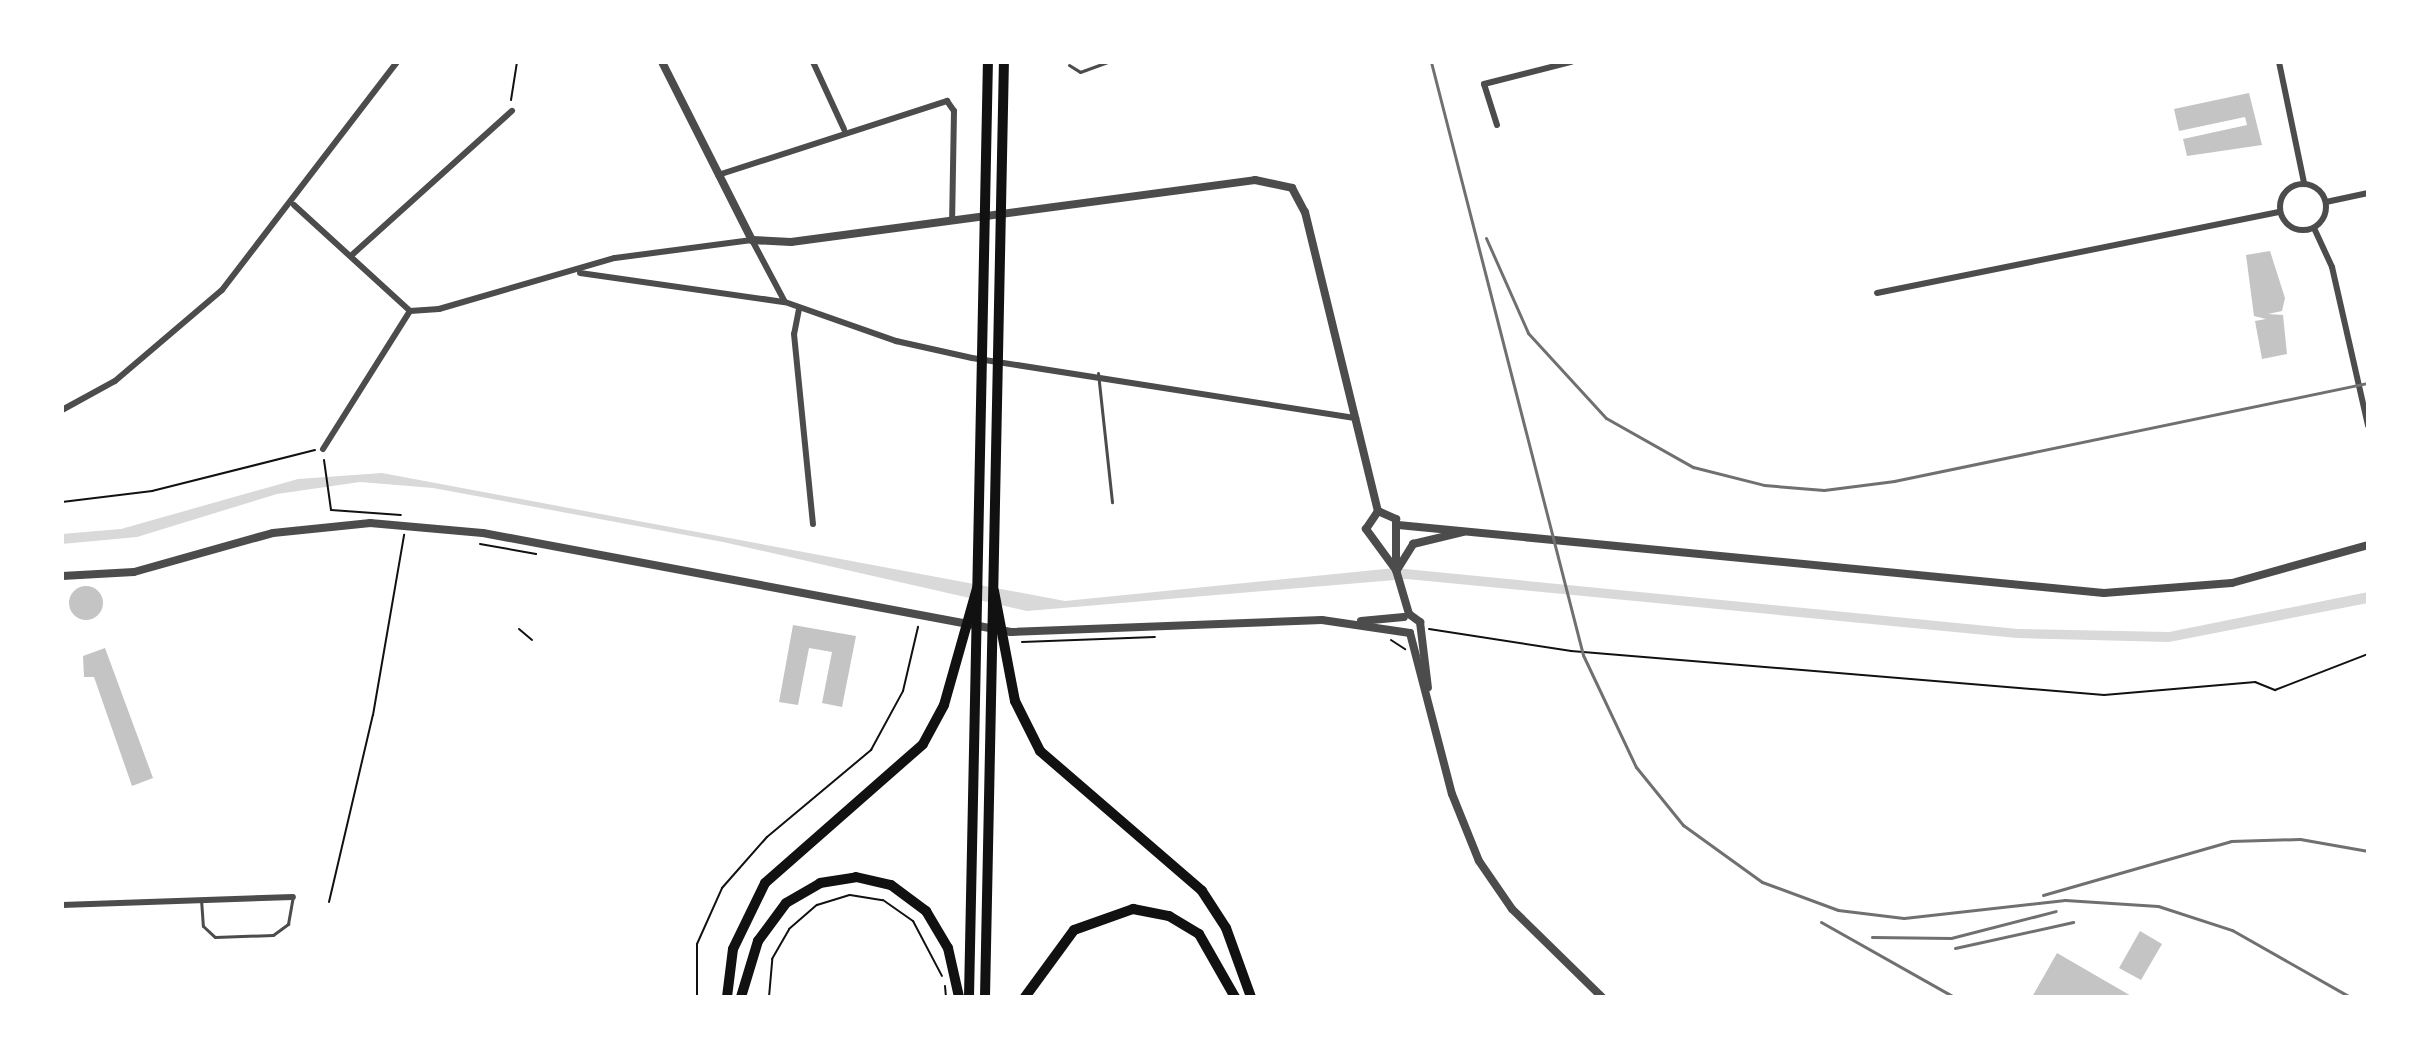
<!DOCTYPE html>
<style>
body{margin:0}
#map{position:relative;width:2430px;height:1059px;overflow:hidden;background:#fff;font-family:"Public Sans",sans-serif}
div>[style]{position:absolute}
.water>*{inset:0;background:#d9d9d9}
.building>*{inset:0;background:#c4c4c4}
.round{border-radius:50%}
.path>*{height:2px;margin:-1px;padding:0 1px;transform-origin:1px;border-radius:1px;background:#111}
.service>*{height:3px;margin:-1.5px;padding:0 1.5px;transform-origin:1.5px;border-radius:1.5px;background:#4c4c4c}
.minor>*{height:6px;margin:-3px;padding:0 3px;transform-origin:3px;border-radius:3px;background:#4c4c4c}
.minor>.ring{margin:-3px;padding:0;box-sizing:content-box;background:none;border:6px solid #4c4c4c;border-radius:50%}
.tertiary>*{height:8px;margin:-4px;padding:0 4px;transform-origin:4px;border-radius:4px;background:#4c4c4c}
.primary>*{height:10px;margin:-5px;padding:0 5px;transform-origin:5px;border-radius:5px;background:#111}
.trunk>*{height:10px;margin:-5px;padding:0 5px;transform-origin:5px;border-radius:5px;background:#111}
.rail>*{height:3px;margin:-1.5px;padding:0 1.5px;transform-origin:1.5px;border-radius:1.5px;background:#707070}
span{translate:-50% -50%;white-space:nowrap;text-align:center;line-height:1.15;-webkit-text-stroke:6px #fff;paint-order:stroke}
.frame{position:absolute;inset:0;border:64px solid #fff;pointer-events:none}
</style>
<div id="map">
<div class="water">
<div style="clip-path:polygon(382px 473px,1065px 601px,1395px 568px,2018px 629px,2169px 632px,2368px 592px,2368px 603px,2169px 642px,2017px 638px,1407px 579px,1027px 611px,723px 542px,433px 488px,360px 482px,277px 494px,137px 537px,62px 544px,62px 534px,121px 529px,298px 479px)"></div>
</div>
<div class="building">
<div style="clip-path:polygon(2249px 93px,2262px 145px,2187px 156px,2183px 139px,2247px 125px,2245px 117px,2179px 131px,2174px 109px)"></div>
<div style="clip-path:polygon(2270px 251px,2285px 298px,2282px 311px,2268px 314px,2283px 315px,2287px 354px,2262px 359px,2255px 321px,2266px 319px,2254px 316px,2246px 255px)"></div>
<div class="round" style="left:69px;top:586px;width:34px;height:34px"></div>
<div style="clip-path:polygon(793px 625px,856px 636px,842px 707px,822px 703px,832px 652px,809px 648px,798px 705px,779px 702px)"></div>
<div style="clip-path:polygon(105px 648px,153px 778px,132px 786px,94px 677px,84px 677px,83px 656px)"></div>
<div style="clip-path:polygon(2140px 931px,2162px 944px,2141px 980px,2119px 968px)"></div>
<div style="clip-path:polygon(2057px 953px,2133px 997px,2032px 997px)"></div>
</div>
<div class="path">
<div style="left:511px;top:100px;width:38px;rotate:-81deg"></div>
<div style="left:324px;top:460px;width:50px;rotate:82deg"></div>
<div style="left:331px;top:510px;width:70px;rotate:4.1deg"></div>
<div style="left:62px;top:502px;width:91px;rotate:-7deg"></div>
<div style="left:152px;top:491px;width:168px;rotate:-14.1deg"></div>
<div style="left:480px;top:544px;width:57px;rotate:10.1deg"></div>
<div style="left:519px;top:629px;width:17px;rotate:40deg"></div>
<div style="left:1429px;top:629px;width:144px;rotate:8.8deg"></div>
<div style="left:1571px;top:651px;width:535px;rotate:4.72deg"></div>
<div style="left:2104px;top:695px;width:152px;rotate:-4.9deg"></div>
<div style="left:2255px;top:682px;width:22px;rotate:22deg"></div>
<div style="left:2275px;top:690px;width:100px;rotate:-21.2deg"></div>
<div style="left:1391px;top:640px;width:17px;rotate:33deg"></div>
<div style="left:1022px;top:642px;width:133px;rotate:-2.2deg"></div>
<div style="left:329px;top:902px;width:192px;rotate:-76.8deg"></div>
<div style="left:373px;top:715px;width:183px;rotate:-80.2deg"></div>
<div style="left:945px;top:986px;width:11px;rotate:85deg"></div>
<div style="left:697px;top:997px;width:53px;rotate:-90deg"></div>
<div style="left:697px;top:944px;width:61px;rotate:-65.9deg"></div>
<div style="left:722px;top:888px;width:68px;rotate:-48.6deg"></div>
<div style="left:767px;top:837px;width:136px;rotate:-39.9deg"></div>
<div style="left:871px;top:750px;width:67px;rotate:-61.5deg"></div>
<div style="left:903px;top:691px;width:66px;rotate:-76.8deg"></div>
<div style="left:769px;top:997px;width:38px;rotate:-85deg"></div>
<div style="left:772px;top:959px;width:34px;rotate:-60deg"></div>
<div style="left:789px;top:929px;width:37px;rotate:-41deg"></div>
<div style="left:817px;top:905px;width:34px;rotate:-17deg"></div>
<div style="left:850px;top:895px;width:33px;rotate:9deg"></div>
<div style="left:883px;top:900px;width:37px;rotate:35deg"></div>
<div style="left:913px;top:921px;width:62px;rotate:62.2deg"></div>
</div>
<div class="service">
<div style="left:1069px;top:65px;width:13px;rotate:32deg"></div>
<div style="left:1080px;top:72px;width:30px;rotate:-20deg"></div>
<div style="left:1098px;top:373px;width:130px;rotate:83.8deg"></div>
<div style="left:201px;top:899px;width:27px;rotate:86deg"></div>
<div style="left:203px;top:926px;width:16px;rotate:43deg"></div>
<div style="left:215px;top:937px;width:58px;rotate:-2deg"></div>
<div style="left:273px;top:935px;width:19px;rotate:-36deg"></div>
<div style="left:288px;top:924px;width:27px;rotate:-80deg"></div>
</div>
<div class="minor">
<div style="left:813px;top:62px;width:74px;rotate:65.2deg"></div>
<div style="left:2279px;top:62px;width:124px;rotate:78.3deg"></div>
<div style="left:1497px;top:125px;width:43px;rotate:-107.6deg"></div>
<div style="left:1484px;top:84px;width:90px;rotate:-14.2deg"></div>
<div style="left:718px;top:175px;width:241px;rotate:-17.9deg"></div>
<div style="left:947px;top:101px;width:12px;rotate:55deg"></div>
<div style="left:954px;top:111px;width:110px;rotate:91deg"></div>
<div class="ring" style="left:2280px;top:184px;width:40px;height:40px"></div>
<div style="left:2326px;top:202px;width:43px;rotate:-12.1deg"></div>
<div style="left:294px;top:205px;width:157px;rotate:42.4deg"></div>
<div style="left:410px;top:311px;width:29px;rotate:-4deg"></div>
<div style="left:439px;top:309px;width:183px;rotate:-16.2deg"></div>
<div style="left:615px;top:258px;width:138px;rotate:-7.5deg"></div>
<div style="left:752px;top:240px;width:70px;rotate:62deg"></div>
<div style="left:2314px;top:228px;width:43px;rotate:65.2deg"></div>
<div style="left:2332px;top:267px;width:163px;rotate:77.2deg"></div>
<div style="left:353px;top:254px;width:214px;rotate:-42deg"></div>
<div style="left:580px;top:273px;width:207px;rotate:8.1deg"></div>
<div style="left:785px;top:302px;width:118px;rotate:19.4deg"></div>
<div style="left:896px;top:341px;width:78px;rotate:12.6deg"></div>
<div style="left:972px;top:358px;width:389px;rotate:8.9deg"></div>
<div style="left:1877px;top:293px;width:410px;rotate:-11.4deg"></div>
<div style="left:799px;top:309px;width:25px;rotate:101deg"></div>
<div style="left:794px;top:334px;width:191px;rotate:84.3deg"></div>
<div style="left:62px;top:410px;width:60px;rotate:-28.7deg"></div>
<div style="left:115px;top:381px;width:140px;rotate:-40.4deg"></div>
<div style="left:222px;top:290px;width:287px;rotate:-52.5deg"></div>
<div style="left:323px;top:449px;width:163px;rotate:-57.8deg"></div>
<div style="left:62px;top:905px;width:231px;rotate:-2deg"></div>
</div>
<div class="tertiary">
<div style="left:662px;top:62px;width:199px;rotate:63.2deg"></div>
<div style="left:752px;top:240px;width:39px;rotate:3deg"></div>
<div style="left:791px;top:242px;width:468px;rotate:-7.6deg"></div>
<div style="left:1255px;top:180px;width:38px;rotate:12deg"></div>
<div style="left:1292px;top:188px;width:27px;rotate:62deg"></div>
<div style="left:1305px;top:212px;width:308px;rotate:76.3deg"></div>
<div style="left:1398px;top:525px;width:709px;rotate:5.5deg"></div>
<div style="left:2104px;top:593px;width:128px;rotate:-4.5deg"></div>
<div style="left:2232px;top:583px;width:141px;rotate:-15.6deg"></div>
<div style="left:1396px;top:570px;width:51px;rotate:-126.2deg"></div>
<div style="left:1366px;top:529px;width:22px;rotate:-56deg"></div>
<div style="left:1378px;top:511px;width:20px;rotate:24deg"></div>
<div style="left:1396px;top:519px;width:51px;rotate:90deg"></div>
<div style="left:1396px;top:570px;width:46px;rotate:73.5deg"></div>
<div style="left:1397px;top:570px;width:31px;rotate:-58deg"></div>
<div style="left:1413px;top:544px;width:51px;rotate:-13.5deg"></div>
<div style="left:62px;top:576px;width:72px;rotate:-3.2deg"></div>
<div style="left:134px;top:572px;width:144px;rotate:-15.7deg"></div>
<div style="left:273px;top:533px;width:98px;rotate:-5.9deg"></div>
<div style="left:370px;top:523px;width:113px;rotate:5.1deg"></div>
<div style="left:483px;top:533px;width:537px;rotate:10.62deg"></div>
<div style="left:1011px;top:632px;width:311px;rotate:-2.2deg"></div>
<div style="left:1322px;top:620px;width:89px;rotate:8.4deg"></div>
<div style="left:1409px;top:614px;width:14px;rotate:36deg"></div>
<div style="left:1420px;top:622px;width:66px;rotate:83.1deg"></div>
<div style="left:1361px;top:621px;width:43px;rotate:-5.3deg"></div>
<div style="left:1410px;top:633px;width:166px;rotate:75.4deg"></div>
<div style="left:1452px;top:794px;width:72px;rotate:68.1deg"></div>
<div style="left:1479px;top:861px;width:58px;rotate:55.5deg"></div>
<div style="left:1512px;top:909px;width:126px;rotate:44.4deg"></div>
</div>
<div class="primary">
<div style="left:969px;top:997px;width:935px;rotate:-88.84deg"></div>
<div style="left:985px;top:997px;width:935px;rotate:-88.84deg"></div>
</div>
<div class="trunk">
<div style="left:994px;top:591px;width:112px;rotate:79.2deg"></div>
<div style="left:1015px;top:701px;width:56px;rotate:63.4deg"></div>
<div style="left:1040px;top:751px;width:214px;rotate:40.8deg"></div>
<div style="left:1202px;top:891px;width:44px;rotate:57deg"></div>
<div style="left:1226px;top:928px;width:73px;rotate:70.1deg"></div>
<div style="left:727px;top:997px;width:48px;rotate:-82.9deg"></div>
<div style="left:733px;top:949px;width:73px;rotate:-64.1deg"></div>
<div style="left:765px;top:883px;width:210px;rotate:-41.3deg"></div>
<div style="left:923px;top:744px;width:44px;rotate:-61.7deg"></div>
<div style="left:944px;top:705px;width:122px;rotate:-74.2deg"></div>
<div style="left:741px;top:997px;width:59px;rotate:-73.1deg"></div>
<div style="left:758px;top:941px;width:47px;rotate:-53.6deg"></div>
<div style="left:786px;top:903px;width:39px;rotate:-30deg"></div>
<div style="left:820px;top:883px;width:36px;rotate:-9deg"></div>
<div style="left:856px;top:877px;width:36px;rotate:13deg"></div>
<div style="left:891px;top:885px;width:44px;rotate:36.6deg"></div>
<div style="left:926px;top:911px;width:43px;rotate:59.3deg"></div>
<div style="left:948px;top:948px;width:50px;rotate:77.3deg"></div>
<div style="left:1025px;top:997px;width:83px;rotate:-53.8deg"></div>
<div style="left:1074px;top:930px;width:63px;rotate:-19.6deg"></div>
<div style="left:1133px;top:909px;width:37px;rotate:11deg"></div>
<div style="left:1169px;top:916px;width:35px;rotate:31deg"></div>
<div style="left:1199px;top:934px;width:73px;rotate:60.3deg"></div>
</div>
<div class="rail">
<div style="left:1431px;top:62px;width:612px;rotate:75.62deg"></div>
<div style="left:1583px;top:655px;width:124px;rotate:64.7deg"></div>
<div style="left:1636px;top:767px;width:75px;rotate:51deg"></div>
<div style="left:1683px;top:825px;width:97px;rotate:35.8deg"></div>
<div style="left:1762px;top:882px;width:81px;rotate:20.2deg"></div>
<div style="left:1838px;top:910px;width:66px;rotate:6.9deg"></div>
<div style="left:1904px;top:918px;width:162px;rotate:-6.4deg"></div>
<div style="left:2065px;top:900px;width:93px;rotate:3.7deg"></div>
<div style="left:2158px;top:906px;width:78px;rotate:18deg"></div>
<div style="left:2232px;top:930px;width:136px;rotate:29.6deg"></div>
<div style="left:1486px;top:238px;width:104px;rotate:66.1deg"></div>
<div style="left:1528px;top:333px;width:115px;rotate:47.5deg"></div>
<div style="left:1606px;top:418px;width:100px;rotate:29.4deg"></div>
<div style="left:1693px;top:467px;width:73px;rotate:14.2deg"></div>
<div style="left:1764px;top:485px;width:60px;rotate:4.8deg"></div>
<div style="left:1824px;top:490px;width:71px;rotate:-7.3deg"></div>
<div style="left:1894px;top:481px;width:484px;rotate:-11.7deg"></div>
<div style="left:2043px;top:895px;width:196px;rotate:-16deg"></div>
<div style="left:2231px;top:841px;width:69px;rotate:-1.7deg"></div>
<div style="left:2300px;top:839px;width:69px;rotate:10deg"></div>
<div style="left:1821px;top:922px;width:153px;rotate:29.4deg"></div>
<div style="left:1872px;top:937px;width:79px;rotate:0.7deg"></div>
<div style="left:1951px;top:938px;width:108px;rotate:-14.4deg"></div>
<div style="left:1955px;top:948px;width:121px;rotate:-12.4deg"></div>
</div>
<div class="frame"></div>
</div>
